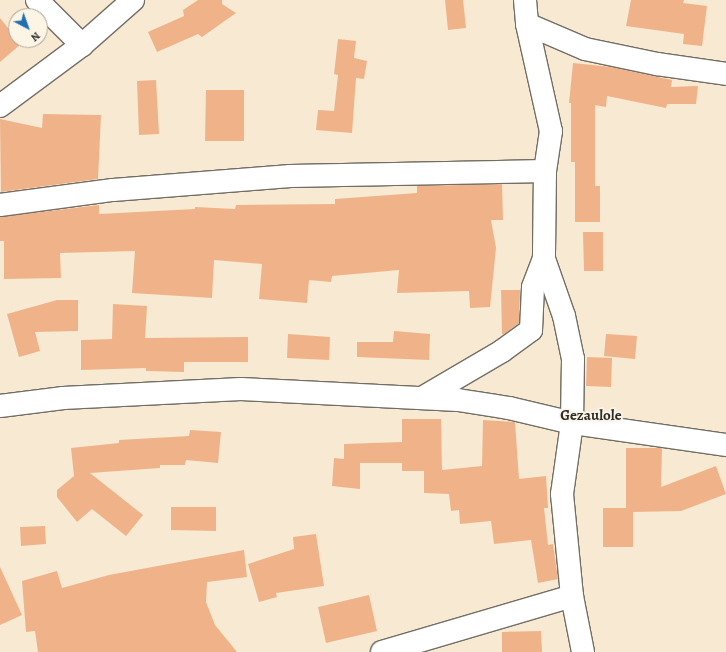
<!DOCTYPE html>
<style>
body{margin:0}
#map{position:relative;width:726px;height:652px;overflow:hidden;background:#f8e9d2;font-family:Alegreya,serif}
div>[style]{position:absolute}
.building>*{inset:0;background:#f0b389}
.roads{filter:drop-shadow(1px 0 #736e65) drop-shadow(-1px 0 #736e65) drop-shadow(0 1px #736e65) drop-shadow(0 -1px #736e65)}
.minor>*{height:22px;margin:-11px;padding:0 11px;transform-origin:11px;border-radius:11px;background:#fff}
span{translate:-50% -50%;white-space:nowrap;text-align:center;line-height:1.15;-webkit-text-stroke:3.5px #fcf5e5;paint-order:stroke}
.neighbourhood-label{font-size:15px;color:#2b2b2b;font-weight:700}
.north{position:absolute;left:8px;top:8px;width:40px;height:40px;box-sizing:border-box;background:#fcf5e5;border:1px solid #a8a49b;border-radius:50%;rotate:139deg;font-size:11px;font-weight:700;line-height:16px;text-align:center;color:#2b2b2b}
.north::after{content:'';display:block;margin:auto;width:14px;height:18px;background:#1f6fb2;clip-path:polygon(50% 0,100% 100%,50% 72%,0 100%)}
</style>
<div id="map">
<div class="building">
<div style="clip-path:polygon(198px 0,222px 0,222px 4px,236px 13px,202px 37px,198px 34px,157px 52px,148px 32px,184px 16px,183px 10px)"></div>
<div style="clip-path:polygon(445px 0,463px 0,466px 28px,448px 30px)"></div>
<div style="clip-path:polygon(631px 0,684px 0,683px 3px,707px 6px,702px 46px,683px 44px,684px 34px,626px 26px)"></div>
<div style="clip-path:polygon(0 18px,21px 44px,0 62px)"></div>
<div style="clip-path:polygon(338px 39px,356px 41px,354px 58px,367px 61px,364px 79px,356px 78px,352px 133px,316px 130px,318px 110px,334px 111px,338px 75px,334px 74px)"></div>
<div style="clip-path:polygon(573px 63px,611px 67px,672px 80px,671px 87px,698px 86px,696px 104px,667px 104px,666px 108px,607px 96px,606px 107px,595px 105px,595px 186px,600px 186px,600px 222px,575px 222px,575px 162px,571px 162px,571px 103px,569px 103px)"></div>
<div style="clip-path:polygon(156px 80px,159px 134px,139px 135px,137px 81px)"></div>
<div style="clip-path:polygon(206px 90px,244px 90px,244px 141px,205px 141px)"></div>
<div style="clip-path:polygon(43px 114px,101px 115px,98px 179px,1px 192px,0 119px,42px 128px)"></div>
<div style="clip-path:polygon(502px 184px,503px 220px,491px 220px,496px 248px,490px 307px,470px 308px,469px 291px,397px 293px,399px 270px,332px 276px,331px 282px,309px 280px,307px 303px,259px 299px,262px 264px,214px 260px,212px 298px,132px 293px,135px 251px,60px 253px,61px 278px,4px 279px,4px 241px,0 241px,0 217px,99px 205px,99px 214px,195px 209px,195px 207px,235px 209px,236px 205px,335px 204px,335px 199px,417px 193px,417px 186px)"></div>
<div style="clip-path:polygon(583px 232px,603px 232px,603px 271px,584px 271px)"></div>
<div style="clip-path:polygon(501px 290px,520px 290px,519px 323px,504px 334px,502px 334px)"></div>
<div style="clip-path:polygon(57px 300px,78px 300px,78px 331px,35px 332px,40px 351px,19px 357px,7px 314px)"></div>
<div style="clip-path:polygon(113px 304px,147px 306px,145px 338px,248px 337px,248px 362px,184px 362px,184px 372px,146px 371px,146px 368px,81px 370px,81px 340px,112px 339px)"></div>
<div style="clip-path:polygon(394px 331px,430px 334px,429px 360px,357px 357px,357px 342px,393px 342px)"></div>
<div style="clip-path:polygon(288px 334px,330px 337px,329px 360px,287px 358px)"></div>
<div style="clip-path:polygon(606px 334px,637px 336px,635px 359px,604px 356px)"></div>
<div style="clip-path:polygon(587px 357px,612px 358px,611px 387px,586px 386px)"></div>
<div style="clip-path:polygon(402px 419px,441px 419px,442px 470px,482px 466px,483px 420px,515px 422px,519px 479px,546px 476px,548px 508px,544px 508px,548px 545px,553px 544px,558px 579px,538px 583px,531px 540px,494px 544px,491px 521px,460px 524px,459px 510px,451px 511px,449px 494px,424px 493px,424px 471px,402px 471px,402px 463px,360px 463px,360px 489px,332px 486px,334px 458px,344px 459px,344px 444px,402px 442px)"></div>
<div style="clip-path:polygon(190px 430px,221px 432px,218px 463px,186px 460px,185px 465px,160px 465px,160px 468px,90px 473px,143px 515px,126px 536px,92px 509px,77px 522px,57px 497px,57px 490px,74px 476px,71px 448px,119px 443px,119px 440px,189px 436px)"></div>
<div style="clip-path:polygon(626px 448px,662px 448px,661px 487px,716px 466px,726px 494px,681px 511px,633px 512px,633px 547px,603px 547px,603px 508px,626px 508px)"></div>
<div style="clip-path:polygon(171px 507px,216px 507px,216px 531px,171px 530px)"></div>
<div style="clip-path:polygon(45px 526px,46px 544px,21px 546px,20px 527px)"></div>
<div style="clip-path:polygon(316px 534px,324px 586px,276px 593px,277px 597px,259px 602px,248px 564px,294px 549px,293px 537px)"></div>
<div style="clip-path:polygon(244px 550px,247px 577px,207px 582px,206px 602px,215px 625px,237px 652px,38px 652px,35px 631px,26px 632px,22px 581px,57px 571px,62px 588px,109px 575px)"></div>
<div style="clip-path:polygon(0 567px,22px 615px,0 625px)"></div>
<div style="clip-path:polygon(369px 595px,377px 631px,326px 643px,318px 607px)"></div>
<div style="clip-path:polygon(541px 631px,542px 652px,502px 652px,502px 632px)"></div>
</div>
<div class="roads">
<div class="minor">
<div style="left:37px;top:0;width:64px;rotate:45deg"></div>
<div style="left:525px;top:0;width:24px;rotate:85deg"></div>
<div style="left:527px;top:24px;width:110px;rotate:77.4deg"></div>
<div style="left:551px;top:131px;width:40px;rotate:98.5deg"></div>
<div style="left:545px;top:171px;width:88px;rotate:90.7deg"></div>
<div style="left:544px;top:259px;width:60px;rotate:70.7deg"></div>
<div style="left:564px;top:316px;width:44px;rotate:78.2deg"></div>
<div style="left:573px;top:359px;width:64px;rotate:90.9deg"></div>
<div style="left:572px;top:423px;width:72px;rotate:98deg"></div>
<div style="left:562px;top:494px;width:102px;rotate:84.4deg"></div>
<div style="left:572px;top:596px;width:57px;rotate:78.9deg"></div>
<div style="left:527px;top:24px;width:63px;rotate:23.3deg"></div>
<div style="left:585px;top:49px;width:74px;rotate:11.8deg"></div>
<div style="left:657px;top:64px;width:70px;rotate:8.2deg"></div>
<div style="left:0;top:106px;width:102px;rotate:-36.6deg"></div>
<div style="left:82px;top:45px;width:68px;rotate:-41.4deg"></div>
<div style="left:0;top:205px;width:114px;rotate:-7.6deg"></div>
<div style="left:113px;top:190px;width:178px;rotate:-4.5deg"></div>
<div style="left:290px;top:176px;width:255px;rotate:-1.1deg"></div>
<div style="left:422px;top:398px;width:93px;rotate:-30.4deg"></div>
<div style="left:502px;top:351px;width:36px;rotate:-36deg"></div>
<div style="left:531px;top:330px;width:43px;rotate:-87.3deg"></div>
<div style="left:533px;top:287px;width:30px;rotate:-69deg"></div>
<div style="left:0;top:406px;width:64px;rotate:-7.2deg"></div>
<div style="left:63px;top:398px;width:178px;rotate:-2.9deg"></div>
<div style="left:241px;top:389px;width:217px;rotate:2.9deg"></div>
<div style="left:458px;top:400px;width:52px;rotate:8.9deg"></div>
<div style="left:509px;top:408px;width:65px;rotate:13.4deg"></div>
<div style="left:572px;top:423px;width:156px;rotate:8.1deg"></div>
<div style="left:382px;top:652px;width:198px;rotate:-16.4deg"></div>
</div>
</div>
<div class="neighbourhood-label">
<span style="left:591px;top:416px">Gezaulole</span>
</div>
<div class="north">N</div>
</div>
